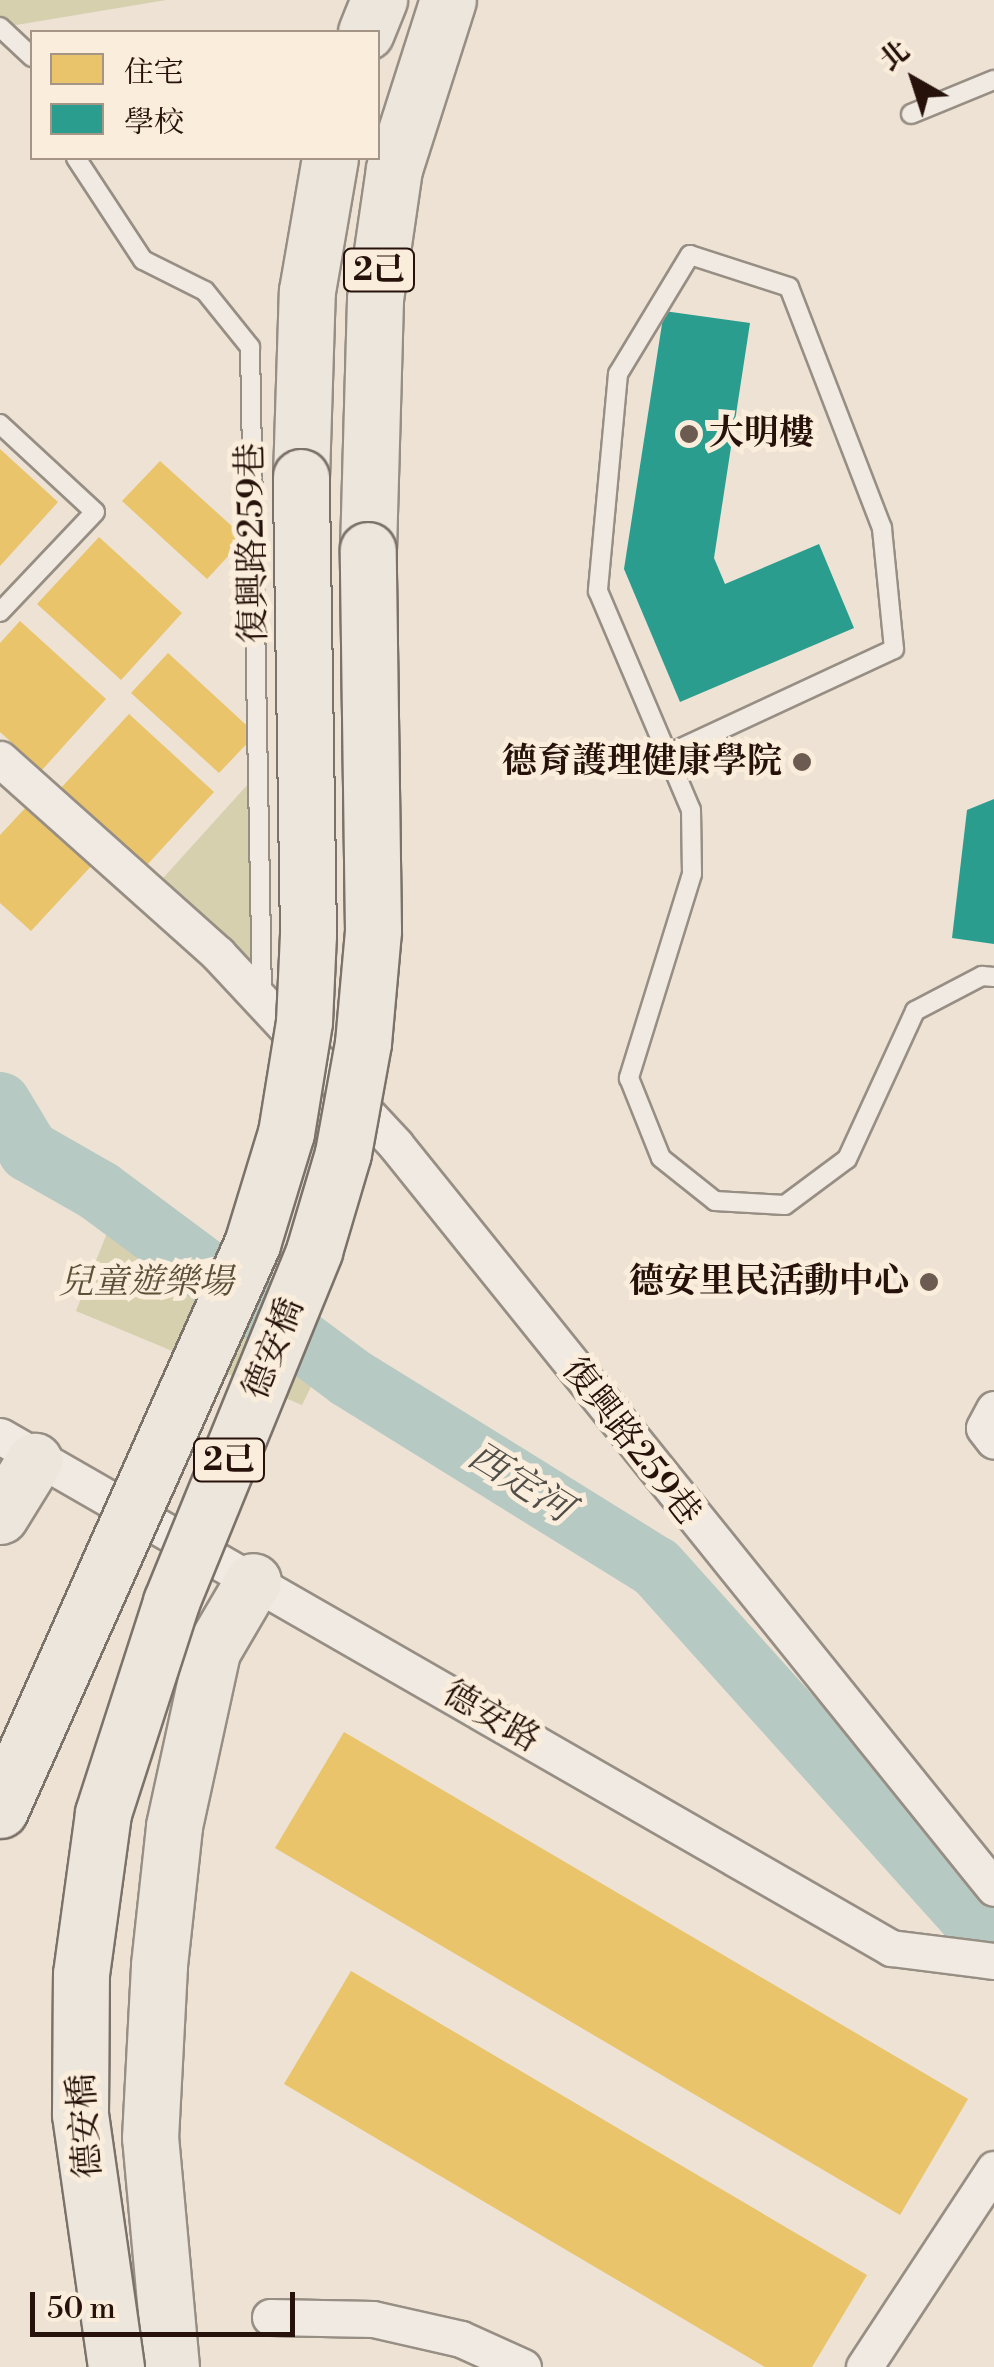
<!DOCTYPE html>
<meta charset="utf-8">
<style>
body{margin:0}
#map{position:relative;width:994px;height:2367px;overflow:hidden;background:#ede2d3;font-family:"Libre Bodoni","Noto Serif TC",serif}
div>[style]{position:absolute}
.green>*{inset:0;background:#d6d0af}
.homes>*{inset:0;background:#e9c46a}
.schools>*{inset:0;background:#2a9d8f}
.river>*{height:62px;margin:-31px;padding:0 31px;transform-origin:31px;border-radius:31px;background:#b6c9c2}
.roads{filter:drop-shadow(2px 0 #978e84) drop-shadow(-2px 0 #978e84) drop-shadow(0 2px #978e84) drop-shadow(0 -2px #978e84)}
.service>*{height:18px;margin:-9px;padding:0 9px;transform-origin:9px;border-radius:9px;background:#f0eae2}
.minor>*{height:35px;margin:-17.5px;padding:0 17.5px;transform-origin:17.5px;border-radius:17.5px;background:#f0eae2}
.primary>*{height:55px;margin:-27.5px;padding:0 27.5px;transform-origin:27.5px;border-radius:27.5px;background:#ede6dd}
.bridges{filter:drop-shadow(2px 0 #7b7269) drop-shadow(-2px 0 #7b7269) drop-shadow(0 2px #7b7269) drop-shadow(0 -2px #7b7269)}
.primary-bridge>*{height:55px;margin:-27.5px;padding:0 27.5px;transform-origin:27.5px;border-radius:27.5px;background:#ede6dd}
.dots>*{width:28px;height:28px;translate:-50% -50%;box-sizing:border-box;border:5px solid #faeddb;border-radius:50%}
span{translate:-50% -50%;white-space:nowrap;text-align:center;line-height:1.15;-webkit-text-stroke:10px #faeddb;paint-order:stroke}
.shield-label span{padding:2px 8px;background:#faeddb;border:2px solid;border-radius:8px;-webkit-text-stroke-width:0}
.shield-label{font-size:32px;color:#26120a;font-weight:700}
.poi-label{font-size:35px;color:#26120a;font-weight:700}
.left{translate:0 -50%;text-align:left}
.right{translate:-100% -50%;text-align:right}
.street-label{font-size:35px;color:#26120a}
.park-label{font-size:35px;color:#5d5039;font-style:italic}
.water-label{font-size:38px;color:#504e48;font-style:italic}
.legend{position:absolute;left:30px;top:30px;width:350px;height:130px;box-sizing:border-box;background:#faeddb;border:2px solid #a59587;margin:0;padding:12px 18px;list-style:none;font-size:30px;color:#26120a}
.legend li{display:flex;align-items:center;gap:20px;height:50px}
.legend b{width:50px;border:2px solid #a59587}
.north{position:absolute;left:864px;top:30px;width:100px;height:100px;-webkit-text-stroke:8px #faeddb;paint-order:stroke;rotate:321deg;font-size:28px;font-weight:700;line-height:40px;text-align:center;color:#26120a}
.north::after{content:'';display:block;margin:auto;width:35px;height:45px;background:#26120a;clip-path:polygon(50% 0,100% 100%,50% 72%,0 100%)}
.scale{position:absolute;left:30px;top:2292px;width:265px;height:45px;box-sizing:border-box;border:5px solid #26120a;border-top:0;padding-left:12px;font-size:30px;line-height:35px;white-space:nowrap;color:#26120a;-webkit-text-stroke:8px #faeddb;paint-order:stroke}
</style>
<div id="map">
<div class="green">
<div style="clip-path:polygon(0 0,166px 0,16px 25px,0 25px)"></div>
<div style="clip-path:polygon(249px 783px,257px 991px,155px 887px)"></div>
<div style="clip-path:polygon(119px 1203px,335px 1338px,302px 1405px,76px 1311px)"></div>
</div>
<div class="homes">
<div style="clip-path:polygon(0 449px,58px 502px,0 566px)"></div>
<div style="clip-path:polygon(160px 461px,245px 538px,207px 579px,122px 501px)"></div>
<div style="clip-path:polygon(99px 537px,182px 613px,121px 680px,37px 604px)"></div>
<div style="clip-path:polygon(20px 621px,106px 699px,42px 770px,0 732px,0 643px)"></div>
<div style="clip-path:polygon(168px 653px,256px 734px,219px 773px,131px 693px)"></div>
<div style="clip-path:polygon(129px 714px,214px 792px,146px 866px,61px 788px)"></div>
<div style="clip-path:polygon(29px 804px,94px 863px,31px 931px,0 903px,0 835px)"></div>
<div style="clip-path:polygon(344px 1732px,968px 2099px,900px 2215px,275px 1848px)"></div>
<div style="clip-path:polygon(351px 1971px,867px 2275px,812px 2367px,765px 2367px,284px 2084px)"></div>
</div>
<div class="schools">
<div style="clip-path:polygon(664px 311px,750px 323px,714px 558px,725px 584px,819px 544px,854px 628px,680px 702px,624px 569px)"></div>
<div style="clip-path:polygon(994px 799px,994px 944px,952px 938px,967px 810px)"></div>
</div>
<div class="river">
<div style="left:0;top:1103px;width:56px;rotate:58.9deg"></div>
<div style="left:29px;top:1151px;width:81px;rotate:29.7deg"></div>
<div style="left:99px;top:1191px;width:312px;rotate:36.6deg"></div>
<div style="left:349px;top:1377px;width:361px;rotate:31.8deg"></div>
<div style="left:656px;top:1567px;width:490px;rotate:48.1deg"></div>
</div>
<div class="roads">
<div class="service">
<div style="left:0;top:27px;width:44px;rotate:43.2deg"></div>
<div style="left:911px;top:114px;width:90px;rotate:-22.3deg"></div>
<div style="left:76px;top:158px;width:122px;rotate:56.7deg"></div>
<div style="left:143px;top:260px;width:69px;rotate:26.6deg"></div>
<div style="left:205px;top:291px;width:72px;rotate:51.2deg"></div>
<div style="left:250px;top:347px;width:649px;rotate:88.94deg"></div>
<div style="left:0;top:424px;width:129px;rotate:42.8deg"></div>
<div style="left:95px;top:512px;width:138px;rotate:133.5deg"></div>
<div style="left:668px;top:754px;width:249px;rotate:-24.9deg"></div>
<div style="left:894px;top:649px;width:122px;rotate:-95.7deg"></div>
<div style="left:882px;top:528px;width:258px;rotate:-111.1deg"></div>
<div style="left:789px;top:287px;width:104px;rotate:-162.1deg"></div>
<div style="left:690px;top:255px;width:139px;rotate:121.2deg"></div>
<div style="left:618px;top:374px;width:218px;rotate:95.3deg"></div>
<div style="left:598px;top:591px;width:238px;rotate:67deg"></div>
<div style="left:691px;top:810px;width:64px;rotate:89.1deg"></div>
<div style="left:692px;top:874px;width:214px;rotate:107.2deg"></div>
<div style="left:629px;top:1078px;width:86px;rotate:68.2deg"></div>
<div style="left:661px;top:1158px;width:69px;rotate:38.5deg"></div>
<div style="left:715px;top:1201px;width:70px;rotate:3.3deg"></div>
<div style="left:785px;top:1205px;width:77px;rotate:-36.6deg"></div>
<div style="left:847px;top:1159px;width:163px;rotate:-65.3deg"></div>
<div style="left:915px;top:1011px;width:76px;rotate:-27.6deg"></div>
<div style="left:982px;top:976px;width:12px;rotate:5deg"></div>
</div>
<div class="minor">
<div style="left:0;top:759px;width:292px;rotate:41.8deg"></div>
<div style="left:218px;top:954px;width:260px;rotate:47deg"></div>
<div style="left:395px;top:1144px;width:955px;rotate:51.16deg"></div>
<div style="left:994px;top:1409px;width:21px;rotate:118deg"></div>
<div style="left:984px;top:1428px;width:16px;rotate:52deg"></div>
<div style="left:0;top:1436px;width:1028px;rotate:29.88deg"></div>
<div style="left:891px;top:1948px;width:104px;rotate:7.2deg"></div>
<div style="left:270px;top:2317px;width:103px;rotate:1.1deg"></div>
<div style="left:373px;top:2319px;width:90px;rotate:12.8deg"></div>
<div style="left:461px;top:2339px;width:68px;rotate:24.3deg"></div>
<div style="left:864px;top:2367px;width:237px;rotate:-56.7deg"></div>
</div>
<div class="primary">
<div style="left:366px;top:32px;width:35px;rotate:-68deg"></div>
<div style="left:301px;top:477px;width:186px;rotate:-88.2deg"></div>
<div style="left:307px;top:291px;width:135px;rotate:-80.2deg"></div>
<div style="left:368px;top:550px;width:251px;rotate:-88.4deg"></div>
<div style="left:375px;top:299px;width:131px;rotate:-81.7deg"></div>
<div style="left:394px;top:169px;width:177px;rotate:-72.3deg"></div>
<div style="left:0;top:1516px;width:65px;rotate:-58.3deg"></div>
<div style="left:171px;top:2367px;width:230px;rotate:-95.2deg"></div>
<div style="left:150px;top:2138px;width:173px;rotate:-87deg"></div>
<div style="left:159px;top:1965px;width:140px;rotate:-83.8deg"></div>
<div style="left:174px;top:1826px;width:179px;rotate:-77.7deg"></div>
<div style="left:212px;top:1651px;width:81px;rotate:-59.6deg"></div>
</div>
</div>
<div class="bridges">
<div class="primary-bridge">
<div style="left:0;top:1810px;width:620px;rotate:-66deg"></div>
<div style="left:252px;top:1244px;width:116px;rotate:-73deg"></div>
<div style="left:286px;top:1133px;width:112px;rotate:-80.8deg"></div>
<div style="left:304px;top:1022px;width:87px;rotate:-87.4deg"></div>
<div style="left:308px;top:935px;width:458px;rotate:-90.9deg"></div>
<div style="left:116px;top:2367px;width:256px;rotate:-98.1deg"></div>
<div style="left:80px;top:2114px;width:140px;rotate:-89.6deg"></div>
<div style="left:81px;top:1974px;width:162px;rotate:-82.2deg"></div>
<div style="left:103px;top:1813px;width:222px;rotate:-72.1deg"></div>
<div style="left:171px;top:1602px;width:379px;rotate:-67.8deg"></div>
<div style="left:314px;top:1251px;width:102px;rotate:-73.5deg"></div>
<div style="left:343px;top:1153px;width:112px;rotate:-79.7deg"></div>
<div style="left:363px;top:1043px;width:113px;rotate:-84.9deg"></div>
<div style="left:373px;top:930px;width:380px;rotate:-90.8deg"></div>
</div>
</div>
<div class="dots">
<div style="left:689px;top:434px;background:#6c5b50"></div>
<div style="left:802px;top:762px;background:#6c5b50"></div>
<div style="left:929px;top:1282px;background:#6c5b50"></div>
</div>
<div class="shield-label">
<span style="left:379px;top:270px">2己</span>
<span style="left:229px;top:1460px">2己</span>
</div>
<div class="poi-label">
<span class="left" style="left:709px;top:434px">大明樓</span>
<span class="right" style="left:782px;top:762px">德育護理健康學院</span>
<span class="right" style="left:909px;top:1282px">德安里民活動中心</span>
</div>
<div class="street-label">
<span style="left:253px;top:543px;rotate:-91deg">復興路259巷</span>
<span style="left:274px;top:1349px;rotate:-68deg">德安橋</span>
<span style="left:631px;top:1442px;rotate:52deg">復興路259巷</span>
<span style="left:491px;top:1717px;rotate:30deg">德安路</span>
<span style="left:86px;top:2126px;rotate:-94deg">德安橋</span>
</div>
<div class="park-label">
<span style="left:146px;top:1283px">兒童遊樂場</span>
</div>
<div class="water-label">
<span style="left:520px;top:1483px;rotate:32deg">西定河</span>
</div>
<ul class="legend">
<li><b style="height:28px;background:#e9c46a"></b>住宅</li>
<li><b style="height:28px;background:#2a9d8f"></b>學校</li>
</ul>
<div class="north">北</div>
<div class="scale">50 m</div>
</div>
